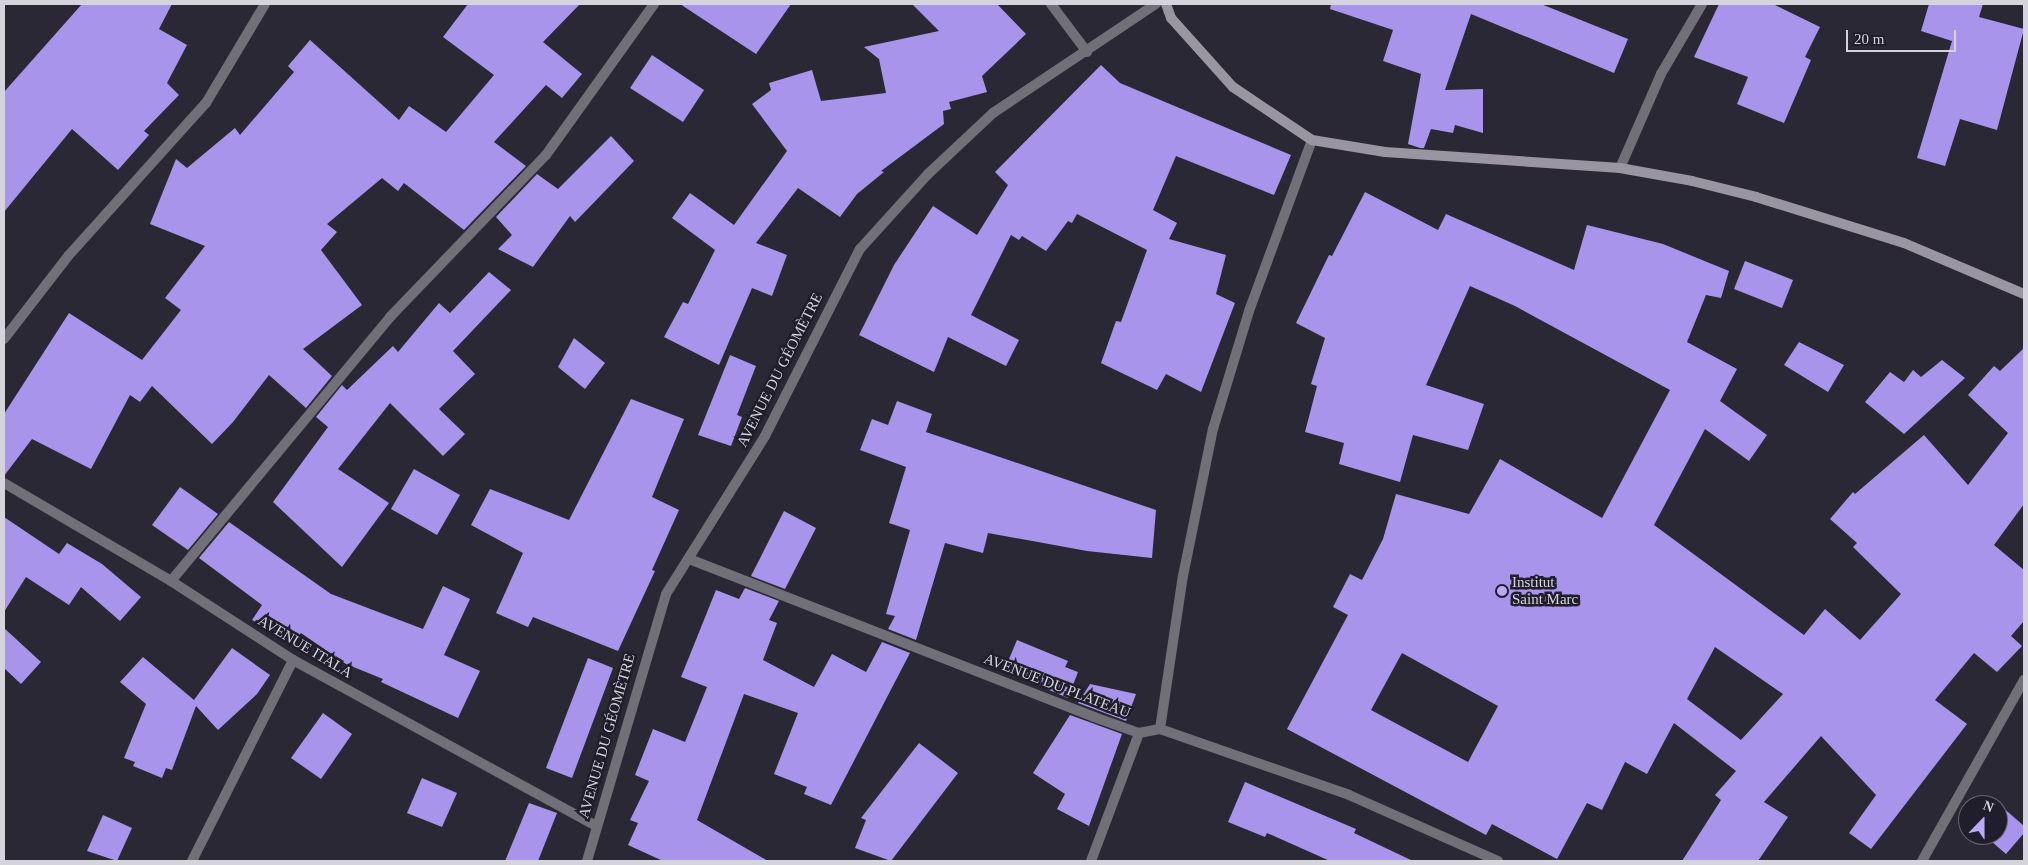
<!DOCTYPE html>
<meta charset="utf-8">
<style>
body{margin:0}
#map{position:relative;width:2028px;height:865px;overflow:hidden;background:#2b2836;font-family:Georgia,serif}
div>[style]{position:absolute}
.building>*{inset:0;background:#a894eb}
.minor>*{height:10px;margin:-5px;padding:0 5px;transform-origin:5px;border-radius:5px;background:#716f77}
.secondary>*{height:10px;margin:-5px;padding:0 5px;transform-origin:5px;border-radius:5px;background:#9996a2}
.dots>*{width:14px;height:14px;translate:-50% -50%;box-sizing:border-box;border:2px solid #211e2c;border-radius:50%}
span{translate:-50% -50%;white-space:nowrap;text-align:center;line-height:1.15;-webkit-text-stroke:5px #211e2c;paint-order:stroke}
.street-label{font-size:15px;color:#d5d3dc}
.poi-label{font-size:15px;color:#d5d3dc}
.left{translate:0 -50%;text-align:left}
.frame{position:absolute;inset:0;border:5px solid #d5d3dc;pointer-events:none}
.north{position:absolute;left:1958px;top:795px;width:50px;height:50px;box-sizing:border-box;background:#211e2c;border:1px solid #696672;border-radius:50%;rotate:22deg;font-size:14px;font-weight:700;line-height:20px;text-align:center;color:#d5d3dc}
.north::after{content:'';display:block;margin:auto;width:18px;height:22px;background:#bbaaf6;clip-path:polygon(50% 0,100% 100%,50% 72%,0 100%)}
.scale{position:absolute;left:1846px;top:30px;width:110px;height:22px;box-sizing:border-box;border:2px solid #d5d3dc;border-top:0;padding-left:6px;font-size:15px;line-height:18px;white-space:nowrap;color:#d5d3dc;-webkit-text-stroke:4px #211e2c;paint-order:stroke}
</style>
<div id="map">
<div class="building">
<div style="clip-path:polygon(82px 4px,172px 4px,159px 29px,187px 45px,167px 83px,179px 95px,144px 131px,149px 135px,118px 170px,72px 129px,4px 212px,4px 92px)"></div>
<div style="clip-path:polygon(468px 4px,580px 4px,543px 42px,582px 74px,562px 98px,546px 85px,494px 142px,526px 166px,464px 230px,404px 183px,398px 191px,382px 178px,327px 224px,337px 232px,321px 250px,362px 305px,303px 349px,332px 376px,306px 408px,269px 375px,233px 422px,212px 444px,152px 386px,140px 402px,130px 395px,91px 469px,32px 439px,4px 476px,4px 414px,69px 313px,142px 360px,181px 310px,165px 298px,205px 246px,150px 224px,176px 159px,187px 168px,235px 128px,240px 135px,294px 72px,288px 66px,310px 40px,399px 120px,409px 106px,446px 132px,494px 75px,443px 37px)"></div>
<div style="clip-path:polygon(680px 4px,791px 4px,756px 54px)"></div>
<div style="clip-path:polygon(912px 4px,997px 4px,1026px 34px,982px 76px,987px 92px,949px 102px,951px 109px,943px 111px,944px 124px,881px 171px,884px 172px,857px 194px,840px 217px,798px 188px,756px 243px,787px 255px,772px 296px,752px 288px,719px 365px,664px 337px,683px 302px,688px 304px,715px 250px,672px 218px,690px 193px,734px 225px,787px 151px,752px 104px,771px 90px,769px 83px,812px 70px,821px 101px,886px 93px,879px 59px,864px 47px,939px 31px)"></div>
<div style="clip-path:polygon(1331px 4px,1541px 4px,1628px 39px,1614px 73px,1471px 14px,1445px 90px,1483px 89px,1483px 133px,1455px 125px,1453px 133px,1431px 129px,1424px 148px,1420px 148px,1408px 144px,1421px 74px,1383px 61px,1393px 30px,1330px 9px)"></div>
<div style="clip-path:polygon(1719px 4px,1773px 4px,1820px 27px,1805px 57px,1811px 60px,1784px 123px,1737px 104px,1748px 77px,1694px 57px)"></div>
<div style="clip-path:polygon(1929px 4px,1983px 4px,1979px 17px,2024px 29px,1997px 130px,1960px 119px,1945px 166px,1917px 158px,1952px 41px,1921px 31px)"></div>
<div style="clip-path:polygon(652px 55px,704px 90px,683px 122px,630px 88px)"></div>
<div style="clip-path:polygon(1101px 65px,1120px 83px,1291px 155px,1274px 195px,1176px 156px,1153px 210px,1177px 223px,1169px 239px,1226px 255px,1216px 294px,1235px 303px,1201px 392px,1166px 374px,1157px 390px,1101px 363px,1116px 321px,1121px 322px,1147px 250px,1077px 214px,1072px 223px,1068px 221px,1046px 251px,1022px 236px,1019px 240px,1011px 235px,971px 315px,1019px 340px,1006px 366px,948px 337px,934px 372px,859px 335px,894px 265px,933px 206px,977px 235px,1008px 185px,995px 172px)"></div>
<div style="clip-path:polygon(611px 136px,634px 161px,575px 222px,570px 216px,533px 267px,498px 249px,512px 235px,496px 217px,537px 174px,558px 189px)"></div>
<div style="clip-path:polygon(evenodd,1365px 192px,1438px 230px,1446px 214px,1574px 270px,1587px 225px,1663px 244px,1729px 271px,1721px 298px,1706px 295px,1687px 342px,1737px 369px,1720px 401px,1767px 435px,1749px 461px,1705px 429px,1654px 525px,1804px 635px,1825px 609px,1860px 640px,1901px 594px,1853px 547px,1857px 543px,1830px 519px,1853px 492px,1855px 494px,1924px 435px,1968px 485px,2008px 433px,1968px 395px,1994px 366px,2000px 371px,2024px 348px,2024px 504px,1994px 545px,2024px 570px,2024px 621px,2011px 636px,2022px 646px,1997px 672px,1974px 653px,1935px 700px,1967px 724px,1871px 849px,1849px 833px,1876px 795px,1821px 736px,1764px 802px,1788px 817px,1758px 861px,1682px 861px,1721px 800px,1715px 795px,1736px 771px,1674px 723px,1647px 774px,1625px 762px,1602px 810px,1587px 803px,1557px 859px,1492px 824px,1486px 835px,1287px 729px,1348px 615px,1333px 607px,1350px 574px,1362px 580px,1383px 539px,1396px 494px,1469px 514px,1500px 459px,1602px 518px,1670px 390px,1515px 306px,1470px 286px,1426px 385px,1484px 404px,1468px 450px,1413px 435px,1400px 482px,1339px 464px,1344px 443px,1305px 432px,1317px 386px,1311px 384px,1325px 338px,1296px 323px,1329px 255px,1332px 256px,1365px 192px,1715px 647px,1783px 694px,1741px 740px,1687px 699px,1715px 647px,1365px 192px,1402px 653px,1498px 706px,1468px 762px,1371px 710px,1402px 653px)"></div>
<div style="clip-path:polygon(1745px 261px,1793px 280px,1782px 308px,1734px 289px)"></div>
<div style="clip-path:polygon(489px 272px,511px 290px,453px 351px,475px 374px,439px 409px,465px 434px,443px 456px,390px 403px,338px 469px,389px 503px,342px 567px,273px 502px,328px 427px,316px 417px,342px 385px,347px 390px,393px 346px,398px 352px,439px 303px,450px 313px)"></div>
<div style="clip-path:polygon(574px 338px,605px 363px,585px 389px,558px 367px)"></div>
<div style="clip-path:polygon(1799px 342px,1844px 365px,1828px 392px,1784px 365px)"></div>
<div style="clip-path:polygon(730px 355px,756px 366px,737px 415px,742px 417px,731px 446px,698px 435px)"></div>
<div style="clip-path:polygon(1942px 360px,1965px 378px,1904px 434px,1865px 402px,1890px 372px,1904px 382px,1913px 370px,1921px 377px)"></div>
<div style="clip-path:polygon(631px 399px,684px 419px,652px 497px,679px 510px,652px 570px,655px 571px,618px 651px,533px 617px,528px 627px,496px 613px,523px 553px,471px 525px,490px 489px,569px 520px)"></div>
<div style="clip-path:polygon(897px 401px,932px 414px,926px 432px,1156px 510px,1152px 558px,1087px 551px,988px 533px,983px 553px,945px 543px,916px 640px,888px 629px,895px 616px,886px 614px,910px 530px,889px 523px,906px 467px,860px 450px,872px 419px,888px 425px)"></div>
<div style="clip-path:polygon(414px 469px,460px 495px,437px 535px,391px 509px)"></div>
<div style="clip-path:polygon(180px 487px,218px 514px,188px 550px,152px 525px)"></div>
<div style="clip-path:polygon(784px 511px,816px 528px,785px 589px,751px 576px)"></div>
<div style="clip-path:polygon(4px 517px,59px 554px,67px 543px,102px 564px,141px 597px,120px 621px,81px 587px,69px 605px,26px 577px,4px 612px)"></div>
<div style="clip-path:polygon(229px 522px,331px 594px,423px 629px,443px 586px,470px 599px,444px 655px,480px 671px,458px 718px,381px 682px,383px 679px,346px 664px,301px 633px,294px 642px,252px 620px,262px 605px,199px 558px)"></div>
<div style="clip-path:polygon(745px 588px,779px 601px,769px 620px,777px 623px,763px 660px,814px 687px,832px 654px,866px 672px,882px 642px,910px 653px,831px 805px,804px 794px,807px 787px,774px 774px,798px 713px,744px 694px,697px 820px,768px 861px,663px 861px,628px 845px,638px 823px,630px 820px,649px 781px,635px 775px,653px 729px,685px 742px,707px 687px,681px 677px,716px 590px,739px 599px)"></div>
<div style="clip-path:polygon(4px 628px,41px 662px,21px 684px,4px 668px)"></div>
<div style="clip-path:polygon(1017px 640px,1068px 661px,1065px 667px,1078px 672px,1068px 698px,1004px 671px)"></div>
<div style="clip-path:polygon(232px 648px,270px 675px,257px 694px,218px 730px,196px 706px,172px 770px,166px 768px,162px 778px,133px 766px,135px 762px,124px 758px,146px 704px,120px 682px,143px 657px,194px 700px)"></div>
<div style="clip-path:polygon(588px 658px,613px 668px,572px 778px,546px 768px)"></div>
<div style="clip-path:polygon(1090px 684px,1136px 694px,1126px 721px,1078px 703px)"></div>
<div style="clip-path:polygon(323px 713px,352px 734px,321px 779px,291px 758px)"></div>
<div style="clip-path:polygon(1070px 715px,1122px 734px,1089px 826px,1057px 809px,1065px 794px,1033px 773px)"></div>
<div style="clip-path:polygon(919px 743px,958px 773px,891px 861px,855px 848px,866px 820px,861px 818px)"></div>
<div style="clip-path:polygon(422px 778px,457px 793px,442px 827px,407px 813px)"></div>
<div style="clip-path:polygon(1245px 782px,1356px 829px,1354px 833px,1413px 861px,1330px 861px,1267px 833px,1265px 837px,1228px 822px)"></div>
<div style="clip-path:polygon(1993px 799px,2024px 826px,2024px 833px,2006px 854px,1984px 835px,1998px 835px,1998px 805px,1987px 805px)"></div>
<div style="clip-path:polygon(529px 803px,557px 813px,538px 861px,505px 861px)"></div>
<div style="clip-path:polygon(103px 815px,132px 828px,117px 861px,87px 851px)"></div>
</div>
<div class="minor">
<div style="left:1051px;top:4px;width:60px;rotate:53.1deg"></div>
<div style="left:1620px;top:168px;width:103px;rotate:-66.4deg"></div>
<div style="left:1661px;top:74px;width:81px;rotate:-59.6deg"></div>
<div style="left:4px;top:339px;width:106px;rotate:-52.3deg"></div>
<div style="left:69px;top:255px;width:205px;rotate:-48deg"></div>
<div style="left:206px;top:103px;width:115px;rotate:-59.2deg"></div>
<div style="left:4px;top:483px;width:194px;rotate:30.4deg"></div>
<div style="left:171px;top:581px;width:145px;rotate:32.9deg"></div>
<div style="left:293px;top:660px;width:345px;rotate:28.7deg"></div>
<div style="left:689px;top:559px;width:435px;rotate:21.3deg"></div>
<div style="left:1094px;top:717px;width:48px;rotate:19.6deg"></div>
<div style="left:1139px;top:733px;width:21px;rotate:-11deg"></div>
<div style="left:1160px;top:729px;width:200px;rotate:19.2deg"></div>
<div style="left:1349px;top:795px;width:163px;rotate:23.9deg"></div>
<div style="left:171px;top:581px;width:343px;rotate:-50.3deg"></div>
<div style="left:390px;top:317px;width:225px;rotate:-46.1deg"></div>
<div style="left:546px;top:155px;width:186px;rotate:-54.4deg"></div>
<div style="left:1160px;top:729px;width:155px;rotate:-81.5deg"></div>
<div style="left:1183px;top:576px;width:150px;rotate:-78.5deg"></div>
<div style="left:1213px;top:429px;width:123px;rotate:-73deg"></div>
<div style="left:1249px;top:311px;width:182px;rotate:-69.8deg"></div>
<div style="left:192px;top:861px;width:225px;rotate:-63.3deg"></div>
<div style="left:587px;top:861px;width:278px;rotate:-73.5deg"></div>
<div style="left:666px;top:594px;width:186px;rotate:-57.9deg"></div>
<div style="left:765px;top:436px;width:210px;rotate:-63.1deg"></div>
<div style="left:860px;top:249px;width:101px;rotate:-47.8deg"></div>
<div style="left:928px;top:174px;width:89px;rotate:-43.2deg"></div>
<div style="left:993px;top:113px;width:196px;rotate:-33.8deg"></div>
<div style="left:1091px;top:861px;width:137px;rotate:-69.4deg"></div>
<div style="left:1922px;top:861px;width:208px;rotate:-60.6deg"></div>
</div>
<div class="secondary">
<div style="left:1166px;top:4px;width:15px;rotate:70deg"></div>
<div style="left:1171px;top:18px;width:93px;rotate:48.1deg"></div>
<div style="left:1233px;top:87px;width:95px;rotate:33.9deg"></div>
<div style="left:1312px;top:140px;width:74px;rotate:9.3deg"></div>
<div style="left:1385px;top:152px;width:236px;rotate:3.9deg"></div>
<div style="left:1620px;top:168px;width:73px;rotate:10.2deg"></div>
<div style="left:1692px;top:181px;width:66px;rotate:14deg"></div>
<div style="left:1756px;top:197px;width:155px;rotate:17.3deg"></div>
<div style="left:1904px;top:243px;width:130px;rotate:23deg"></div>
</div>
<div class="dots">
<div style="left:1502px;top:591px;background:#bbaaf6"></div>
</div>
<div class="street-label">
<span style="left:780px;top:370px;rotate:-63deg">AVENUE DU GÉOMÈTRE</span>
<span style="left:305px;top:647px;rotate:31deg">AVENUE ITALA</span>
<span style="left:1057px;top:686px;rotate:21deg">AVENUE DU PLATEAU</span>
<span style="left:607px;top:736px;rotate:-74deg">AVENUE DU GÉOMÈTRE</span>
</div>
<div class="poi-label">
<span class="left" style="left:1512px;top:591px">Institut<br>Saint Marc</span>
</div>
<div class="frame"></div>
<div class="north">N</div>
<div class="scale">20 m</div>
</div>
